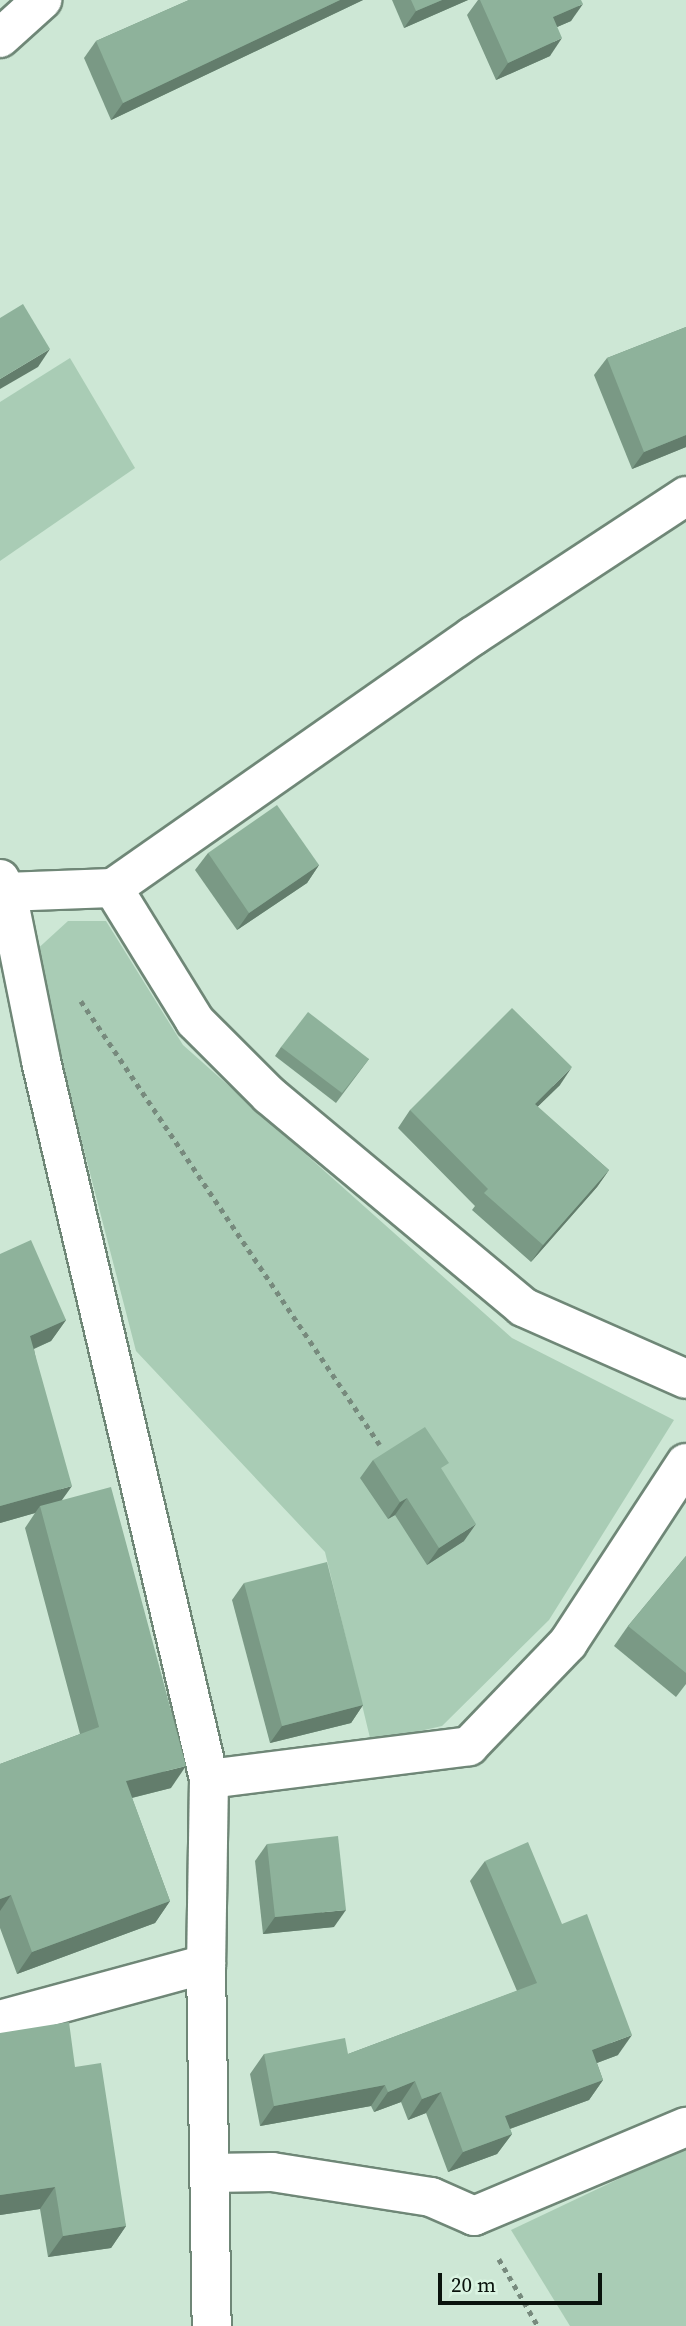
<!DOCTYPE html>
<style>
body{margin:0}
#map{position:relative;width:686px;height:2326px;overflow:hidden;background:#cde7d5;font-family:"Source Serif 4",serif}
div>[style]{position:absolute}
.green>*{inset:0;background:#a9ccb5}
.path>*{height:4.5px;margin-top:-2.25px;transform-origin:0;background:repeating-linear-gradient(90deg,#778a7d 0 5px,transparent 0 10px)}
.roads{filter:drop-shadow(2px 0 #6f8777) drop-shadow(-2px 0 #6f8777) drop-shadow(0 2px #6f8777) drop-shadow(0 -2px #6f8777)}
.minor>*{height:38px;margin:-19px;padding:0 19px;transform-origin:19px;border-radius:19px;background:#fff}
.tertiary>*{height:38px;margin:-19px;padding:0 19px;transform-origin:19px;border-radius:19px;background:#fff}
.wall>*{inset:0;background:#7a9985}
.shaded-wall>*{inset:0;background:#637d6c}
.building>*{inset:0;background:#8eb29b}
span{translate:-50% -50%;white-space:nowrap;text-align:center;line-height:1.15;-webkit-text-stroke:5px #daf4e2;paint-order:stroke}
.scale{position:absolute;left:438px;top:2273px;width:164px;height:32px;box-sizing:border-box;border:4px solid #0a130d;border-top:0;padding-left:9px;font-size:21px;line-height:24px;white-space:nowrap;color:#0a130d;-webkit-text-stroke:5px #daf4e2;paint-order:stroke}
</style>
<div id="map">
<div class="green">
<div style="clip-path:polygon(70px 358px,135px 468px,0 561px,0 402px)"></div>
<div style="clip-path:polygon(68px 921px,106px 921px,183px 1045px,512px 1338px,674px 1420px,549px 1620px,442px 1726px,371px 1742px,325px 1552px,136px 1351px,33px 953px)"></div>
<div style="clip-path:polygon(686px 2147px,686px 2326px,570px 2326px,511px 2230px)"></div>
</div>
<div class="path">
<div style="left:81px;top:1001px;width:535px;rotate:56.04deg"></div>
<div style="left:499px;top:2259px;width:78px;rotate:59.8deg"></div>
</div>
<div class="roads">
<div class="minor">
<div style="left:0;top:38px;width:57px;rotate:-42.1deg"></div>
<div style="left:0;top:879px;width:15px;rotate:62deg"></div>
<div style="left:7px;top:892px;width:172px;rotate:78.6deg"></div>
<div style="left:41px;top:1061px;width:737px;rotate:76.83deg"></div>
<div style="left:209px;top:1779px;width:185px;rotate:90.9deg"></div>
<div style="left:206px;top:1964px;width:213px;rotate:164.8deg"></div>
<div style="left:113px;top:888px;width:439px;rotate:-35deg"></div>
<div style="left:473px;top:636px;width:255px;rotate:-33.3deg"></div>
<div style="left:7px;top:892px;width:106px;rotate:-2.2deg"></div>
<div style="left:113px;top:888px;width:156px;rotate:58.3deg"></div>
<div style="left:195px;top:1021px;width:105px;rotate:45deg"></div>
<div style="left:269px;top:1095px;width:331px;rotate:39.8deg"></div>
<div style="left:523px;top:1307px;width:178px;rotate:23.8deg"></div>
<div style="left:209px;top:1779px;width:262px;rotate:-7.2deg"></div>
<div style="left:469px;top:1746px;width:143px;rotate:-46.1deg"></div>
<div style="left:568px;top:1643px;width:215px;rotate:-56.8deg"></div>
<div style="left:210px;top:2173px;width:62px;rotate:-0.9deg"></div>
<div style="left:272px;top:2172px;width:161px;rotate:8.9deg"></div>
<div style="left:431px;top:2197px;width:47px;rotate:23.8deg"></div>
<div style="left:474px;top:2216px;width:230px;rotate:-22.8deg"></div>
</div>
<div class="tertiary">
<div style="left:206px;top:1964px;width:362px;rotate:89.1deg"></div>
</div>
</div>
<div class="wall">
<div style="clip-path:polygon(189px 0,363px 0,111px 120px,84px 58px,96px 41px)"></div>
<div style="clip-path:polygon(392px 0,468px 0,404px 28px)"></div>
<div style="clip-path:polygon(478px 0,581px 0,571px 21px,557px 27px,550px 56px,496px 80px,467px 15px)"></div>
<div style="clip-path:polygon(686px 327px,686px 447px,632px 469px,594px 375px,607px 358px)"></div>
<div style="clip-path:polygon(208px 853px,319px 865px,307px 883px,237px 930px,195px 870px)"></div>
<div style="clip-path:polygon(281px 1047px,369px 1059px,336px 1103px,275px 1056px)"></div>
<div style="clip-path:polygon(560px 1085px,537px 1107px,609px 1170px,597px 1187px,531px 1262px,472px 1210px,475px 1206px,398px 1128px,410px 1110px)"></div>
<div style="clip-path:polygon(0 1254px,66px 1320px,51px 1341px,34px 1349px,62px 1500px,171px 1788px,132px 1798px,170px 1901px,155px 1923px,17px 1974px,0 1928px,0 1764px,80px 1734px,25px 1528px,35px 1513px,0 1523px)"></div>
<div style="clip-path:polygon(373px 1460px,443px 1472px,464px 1541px,427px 1565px,395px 1515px,388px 1519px,360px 1478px)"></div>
<div style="clip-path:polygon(686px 1556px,686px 1684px,676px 1697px,614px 1646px,628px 1626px)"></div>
<div style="clip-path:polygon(244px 1583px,363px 1705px,351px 1723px,270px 1743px,232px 1600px)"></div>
<div style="clip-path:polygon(267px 1844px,334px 1927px,263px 1934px,255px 1861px)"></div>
<div style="clip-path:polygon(485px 1861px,618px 2055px,597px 2063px,603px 2080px,589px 2100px,510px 2129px,512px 2134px,497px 2154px,448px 2172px,426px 2113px,408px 2120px,401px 2102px,374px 2112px,371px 2106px,260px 2126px,250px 2074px,264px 2054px,348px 2054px,517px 1991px,470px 1881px)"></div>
<div style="clip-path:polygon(0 2033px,75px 2067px,126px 2226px,111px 2248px,48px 2257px,40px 2209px,0 2215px)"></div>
</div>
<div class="shaded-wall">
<div style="clip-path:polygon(340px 0,363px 0,111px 120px,123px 103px)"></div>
<div style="clip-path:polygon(442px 0,468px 0,404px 28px,416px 11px)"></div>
<div style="clip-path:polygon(583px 4px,571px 21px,541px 34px,553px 17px)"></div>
<div style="clip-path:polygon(562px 38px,550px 56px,496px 80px,508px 63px)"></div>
<div style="clip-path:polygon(50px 349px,38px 367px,0 389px,0 379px)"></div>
<div style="clip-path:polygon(686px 435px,686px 447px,632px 469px,644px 452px)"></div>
<div style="clip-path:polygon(319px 865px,307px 883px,237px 930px,249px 913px)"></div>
<div style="clip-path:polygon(572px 1067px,560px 1085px,522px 1122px,535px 1104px)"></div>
<div style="clip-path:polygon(609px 1170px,597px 1187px,531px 1262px,543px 1245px)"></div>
<div style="clip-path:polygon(66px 1320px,51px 1341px,15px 1357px,30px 1336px)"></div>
<div style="clip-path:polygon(72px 1486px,57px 1507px,40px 1506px,35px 1513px,0 1523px,0 1506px)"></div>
<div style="clip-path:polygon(407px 1498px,395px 1515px,388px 1519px,400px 1502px)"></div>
<div style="clip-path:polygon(476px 1524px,464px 1541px,427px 1565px,439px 1548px)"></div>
<div style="clip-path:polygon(363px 1705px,351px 1723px,270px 1743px,282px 1726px)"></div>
<div style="clip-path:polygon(186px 1766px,171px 1788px,111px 1803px,126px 1781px)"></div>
<div style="clip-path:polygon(11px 1895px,0 1911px,0 1899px)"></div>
<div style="clip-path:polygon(170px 1901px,155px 1923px,17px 1974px,32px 1952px)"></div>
<div style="clip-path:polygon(346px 1910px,334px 1927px,263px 1934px,275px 1917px)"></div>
<div style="clip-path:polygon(632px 2035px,618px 2055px,578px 2070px,592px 2050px)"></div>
<div style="clip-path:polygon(603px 2080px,589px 2100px,490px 2136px,505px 2116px)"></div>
<div style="clip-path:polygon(415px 2081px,401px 2102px,374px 2112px,388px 2092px)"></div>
<div style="clip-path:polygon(385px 2085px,371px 2106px,260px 2126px,274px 2106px)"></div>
<div style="clip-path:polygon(441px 2092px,426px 2113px,408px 2120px,422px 2099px)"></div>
<div style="clip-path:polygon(512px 2134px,497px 2154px,448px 2172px,463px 2152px)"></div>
<div style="clip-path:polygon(55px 2187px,40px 2209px,0 2215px,0 2195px)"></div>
<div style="clip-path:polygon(126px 2226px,111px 2248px,48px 2257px,63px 2236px)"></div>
</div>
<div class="building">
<div style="clip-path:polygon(189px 0,340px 0,123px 103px,96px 41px)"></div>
<div style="clip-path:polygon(411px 0,442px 0,416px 11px)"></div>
<div style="clip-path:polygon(480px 0,581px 0,583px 4px,553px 17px,562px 38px,508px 63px)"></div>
<div style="clip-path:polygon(23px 304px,50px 349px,0 379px,0 318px)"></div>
<div style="clip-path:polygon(686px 327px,686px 435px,644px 452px,607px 358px)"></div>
<div style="clip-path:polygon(277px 805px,319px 865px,249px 913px,208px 853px)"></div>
<div style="clip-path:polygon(512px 1008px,572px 1067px,535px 1104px,609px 1170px,543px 1245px,484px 1193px,488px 1189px,410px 1110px)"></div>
<div style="clip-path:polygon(308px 1012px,369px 1059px,342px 1093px,281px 1047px)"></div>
<div style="clip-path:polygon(31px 1240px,66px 1320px,30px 1336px,72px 1486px,0 1506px,0 1254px)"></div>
<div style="clip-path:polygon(425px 1427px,449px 1463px,441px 1468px,476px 1524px,439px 1548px,407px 1498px,400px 1502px,373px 1460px)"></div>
<div style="clip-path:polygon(111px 1487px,186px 1766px,126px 1781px,170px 1901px,32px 1952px,11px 1895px,0 1899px,0 1764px,99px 1727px,40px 1506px)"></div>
<div style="clip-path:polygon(686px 1556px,686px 1673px,628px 1626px)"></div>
<div style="clip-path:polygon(327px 1562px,363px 1705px,282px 1726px,244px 1583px)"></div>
<div style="clip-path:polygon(338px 1836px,346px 1910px,275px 1917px,267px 1844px)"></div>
<div style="clip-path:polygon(528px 1842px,562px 1924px,587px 1914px,632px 2035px,592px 2050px,603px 2080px,505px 2116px,512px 2134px,463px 2152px,441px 2092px,422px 2099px,415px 2081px,388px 2092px,385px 2085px,274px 2106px,264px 2054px,345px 2038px,348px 2054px,537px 1983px,485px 1861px)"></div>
<div style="clip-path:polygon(69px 2022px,75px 2067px,101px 2063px,126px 2226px,63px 2236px,55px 2187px,0 2195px,0 2033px)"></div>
</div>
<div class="scale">20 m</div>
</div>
